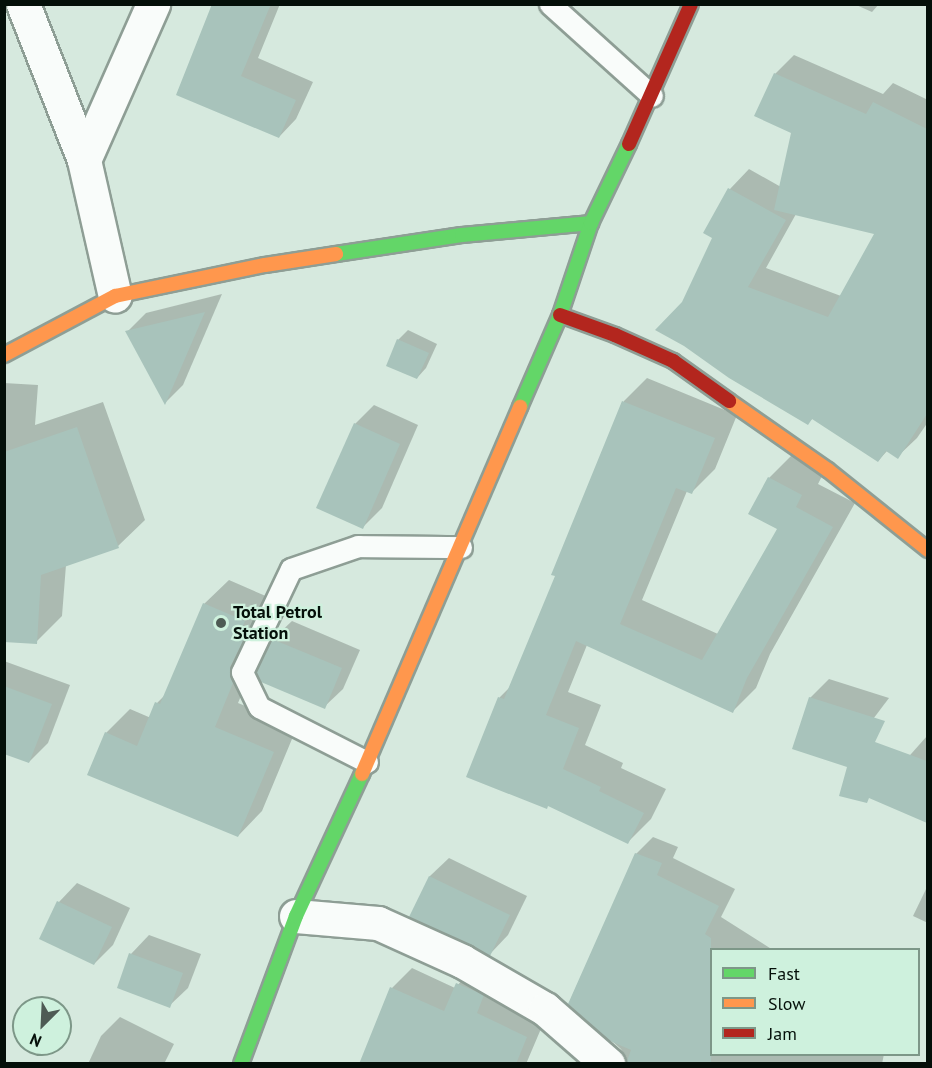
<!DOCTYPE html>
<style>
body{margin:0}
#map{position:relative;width:932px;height:1068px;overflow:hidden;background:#d6e9de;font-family:"PT Sans",sans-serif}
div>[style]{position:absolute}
.shadow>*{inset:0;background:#0003}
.building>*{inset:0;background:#a8c3bb}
.roads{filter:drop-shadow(2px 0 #8e9e95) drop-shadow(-2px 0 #8e9e95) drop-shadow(0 2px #8e9e95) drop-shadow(0 -2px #8e9e95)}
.lane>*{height:21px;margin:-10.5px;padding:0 10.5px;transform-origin:10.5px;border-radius:10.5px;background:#f9fcfa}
.street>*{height:33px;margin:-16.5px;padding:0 16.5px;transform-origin:16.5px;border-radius:16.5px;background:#f9fcfa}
.fast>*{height:14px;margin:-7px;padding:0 7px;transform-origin:7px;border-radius:7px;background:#63d668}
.slow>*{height:14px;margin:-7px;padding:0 7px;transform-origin:7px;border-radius:7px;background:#ff974d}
.jam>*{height:14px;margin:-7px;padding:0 7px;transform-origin:7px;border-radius:7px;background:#b3261e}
.dots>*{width:16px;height:16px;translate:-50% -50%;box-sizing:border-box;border:3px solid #cef1dd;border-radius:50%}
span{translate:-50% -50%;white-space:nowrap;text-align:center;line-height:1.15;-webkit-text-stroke:4.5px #cef1dd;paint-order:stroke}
.poi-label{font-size:18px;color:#040f09;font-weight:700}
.left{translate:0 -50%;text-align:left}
.frame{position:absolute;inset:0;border:6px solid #040f09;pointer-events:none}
.legend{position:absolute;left:710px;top:948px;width:210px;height:108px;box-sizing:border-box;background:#cef1dd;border:2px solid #7d9788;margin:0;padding:8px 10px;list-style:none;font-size:18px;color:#040f09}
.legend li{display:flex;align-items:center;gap:12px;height:30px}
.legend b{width:30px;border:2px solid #7d9788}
.north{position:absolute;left:12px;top:996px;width:60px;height:60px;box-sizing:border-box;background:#cef1dd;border:2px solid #7d9788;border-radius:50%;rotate:204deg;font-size:16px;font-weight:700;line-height:24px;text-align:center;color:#040f09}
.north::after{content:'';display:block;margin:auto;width:21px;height:27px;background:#4e5b54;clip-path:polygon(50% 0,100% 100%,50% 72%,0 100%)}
</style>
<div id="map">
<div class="shadow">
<div style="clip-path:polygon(217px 4px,280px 4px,258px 58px,313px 82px,296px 119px,279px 137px,178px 94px)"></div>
<div style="clip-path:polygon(854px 4px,879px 4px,872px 12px)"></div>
<div style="clip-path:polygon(evenodd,794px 55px,883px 94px,893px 83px,928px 100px,928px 422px,917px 438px,897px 457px,887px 451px,878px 461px,813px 418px,808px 423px,683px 302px,714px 238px,705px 232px,730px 189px,749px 169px,781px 187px,793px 132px,775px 74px,794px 55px,796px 214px,876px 233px,841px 296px,766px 268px,796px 214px)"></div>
<div style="clip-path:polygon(222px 294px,183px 385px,165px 403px,127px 332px,146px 313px)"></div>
<div style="clip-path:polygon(408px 330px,437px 344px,426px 368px,417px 378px,398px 340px)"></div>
<div style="clip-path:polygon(647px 378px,737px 415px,715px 469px,692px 492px,687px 491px,642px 600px,718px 634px,779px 528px,769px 478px,792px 455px,824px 472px,818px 484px,855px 503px,770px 654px,756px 688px,733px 711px,587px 645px,568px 692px,601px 705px,585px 745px,623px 763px,621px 768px,666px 789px,651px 819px,628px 842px,549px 805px,468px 776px,500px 697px,512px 685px,557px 576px,553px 574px,624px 401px)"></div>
<div style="clip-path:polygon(4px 383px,38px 385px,35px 425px,103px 402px,145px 520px,118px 546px,66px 565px,62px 616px,36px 642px,4px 640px)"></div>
<div style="clip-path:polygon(374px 405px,418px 425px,382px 508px,363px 527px,355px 424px)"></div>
<div style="clip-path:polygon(229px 580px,268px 597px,257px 658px,238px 703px,297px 727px,262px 811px,238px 836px,106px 733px,130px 709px,151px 718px,157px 703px,166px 694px,204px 604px)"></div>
<div style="clip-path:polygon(292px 621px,360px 650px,343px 689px,324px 707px,258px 672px,273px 639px)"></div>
<div style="clip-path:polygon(4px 661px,70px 685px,48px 743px,29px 762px,4px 753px)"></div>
<div style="clip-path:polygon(829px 679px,889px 698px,855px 743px,810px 698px)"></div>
<div style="clip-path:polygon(927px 736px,928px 736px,928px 821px,872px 798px)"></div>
<div style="clip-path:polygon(653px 837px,678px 847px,673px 858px,735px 889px,721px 917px,773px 950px,712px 950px,712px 1054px,884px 1054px,882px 1064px,628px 1064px,621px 1049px,569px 1003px,636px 854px)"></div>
<div style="clip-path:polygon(449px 858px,527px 896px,508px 935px,490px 954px,411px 916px,430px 876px)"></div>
<div style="clip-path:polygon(77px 883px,130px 908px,113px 945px,94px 964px,41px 938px,59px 902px)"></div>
<div style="clip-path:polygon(928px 885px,928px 923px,913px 916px)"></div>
<div style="clip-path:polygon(149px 935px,201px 954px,188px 988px,169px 1006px,131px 954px)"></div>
<div style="clip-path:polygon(477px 964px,546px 1017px,526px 1064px,360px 1064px,392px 988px,412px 968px,455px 988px)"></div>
<div style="clip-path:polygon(120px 1017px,174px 1044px,164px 1064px,88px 1064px,101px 1036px)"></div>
</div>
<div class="building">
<div style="clip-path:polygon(212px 4px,271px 4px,241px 76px,296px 100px,279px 138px,176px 95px)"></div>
<div style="clip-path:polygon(774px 73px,866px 114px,873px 102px,927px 129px,927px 414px,898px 459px,886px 451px,878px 462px,812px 419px,808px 425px,729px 378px,684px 346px,655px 330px,682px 302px,712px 238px,703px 233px,728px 188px,786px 220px,748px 287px,828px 317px,874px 234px,774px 210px,791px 133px,754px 116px)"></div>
<div style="clip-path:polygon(205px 312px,165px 405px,125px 331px)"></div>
<div style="clip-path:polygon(397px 339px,429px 353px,417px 379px,386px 366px)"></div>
<div style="clip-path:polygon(622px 401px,715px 438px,692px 494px,676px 488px,620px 624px,702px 660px,777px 529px,748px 514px,768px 477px,802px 495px,796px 507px,833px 527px,747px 678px,733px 713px,576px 641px,546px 715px,579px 728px,563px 769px,601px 787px,599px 791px,644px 813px,628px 844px,548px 806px,547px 809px,466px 777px,498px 697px,504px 699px,555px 576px,551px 575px)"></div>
<div style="clip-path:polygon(354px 423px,400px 444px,363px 529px,316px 508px)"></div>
<div style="clip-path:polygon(77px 427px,119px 548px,41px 575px,37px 644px,4px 642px,4px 452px)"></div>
<div style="clip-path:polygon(203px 603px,245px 621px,243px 626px,249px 629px,230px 667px,233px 683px,215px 727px,274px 752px,238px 837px,87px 775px,105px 732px,137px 746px,155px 702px,160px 704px)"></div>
<div style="clip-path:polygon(272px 639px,342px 668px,325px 709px,261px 682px,256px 672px)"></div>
<div style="clip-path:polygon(4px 686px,52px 704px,29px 763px,4px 754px)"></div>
<div style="clip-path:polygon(809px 697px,885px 721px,875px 742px,927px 761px,927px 823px,869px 798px,867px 803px,839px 796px,847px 767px,792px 749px)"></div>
<div style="clip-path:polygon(635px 853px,662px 863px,657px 875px,719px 906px,705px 934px,711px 938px,711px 1064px,626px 1064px,631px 1050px,608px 1040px,568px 1004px)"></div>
<div style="clip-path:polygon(429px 876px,510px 915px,490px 956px,409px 917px)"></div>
<div style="clip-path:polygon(57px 901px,112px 927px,94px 965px,39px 939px)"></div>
<div style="clip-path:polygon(129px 953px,183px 973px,170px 1008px,117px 988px)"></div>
<div style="clip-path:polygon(456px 983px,484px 995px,477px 1013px,527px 1037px,516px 1064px,359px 1064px,390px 987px,444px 1011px)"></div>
</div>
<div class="roads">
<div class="lane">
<div style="left:550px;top:4px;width:137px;rotate:42deg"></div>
<div style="left:367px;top:762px;width:121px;rotate:-153deg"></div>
<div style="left:259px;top:707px;width:39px;rotate:-116deg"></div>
<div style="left:242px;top:672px;width:114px;rotate:-64.6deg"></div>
<div style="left:291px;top:569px;width:71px;rotate:-18.9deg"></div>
<div style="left:358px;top:546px;width:103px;rotate:0.6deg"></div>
</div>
<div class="street">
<div style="left:23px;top:4px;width:168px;rotate:68.6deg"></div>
<div style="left:84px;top:160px;width:139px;rotate:77.2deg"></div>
<div style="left:84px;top:160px;width:171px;rotate:-66.1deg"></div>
<div style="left:296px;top:916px;width:82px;rotate:4.9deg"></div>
<div style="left:378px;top:923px;width:92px;rotate:24.3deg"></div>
<div style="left:462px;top:961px;width:96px;rotate:30deg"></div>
<div style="left:545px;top:1009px;width:84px;rotate:41.1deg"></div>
</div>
<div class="fast">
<div style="left:336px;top:254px;width:127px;rotate:-8.6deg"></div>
<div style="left:462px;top:235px;width:130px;rotate:-5.3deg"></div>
<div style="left:520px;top:407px;width:100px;rotate:-66.5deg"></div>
<div style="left:560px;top:315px;width:97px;rotate:-71.4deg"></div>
<div style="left:591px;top:223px;width:88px;rotate:-64.3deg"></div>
<div style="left:241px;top:1064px;width:158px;rotate:-69.6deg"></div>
<div style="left:296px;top:916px;width:157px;rotate:-65.1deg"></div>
</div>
<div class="slow">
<div style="left:4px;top:355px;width:126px;rotate:-28deg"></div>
<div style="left:115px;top:296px;width:153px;rotate:-11.7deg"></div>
<div style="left:265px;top:265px;width:72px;rotate:-8.8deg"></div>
<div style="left:729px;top:401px;width:121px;rotate:34.9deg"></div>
<div style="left:828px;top:470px;width:128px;rotate:38.7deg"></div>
<div style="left:362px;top:774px;width:400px;rotate:-66.7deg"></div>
</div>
<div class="jam">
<div style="left:629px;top:144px;width:153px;rotate:-66.1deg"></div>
<div style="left:560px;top:315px;width:59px;rotate:20deg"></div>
<div style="left:615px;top:335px;width:64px;rotate:24.1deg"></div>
<div style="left:673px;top:361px;width:69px;rotate:35.5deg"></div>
</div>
</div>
<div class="dots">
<div style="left:221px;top:623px;background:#4e5b54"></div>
</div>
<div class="poi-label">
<span class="left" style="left:233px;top:623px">Total Petrol<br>Station</span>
</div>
<div class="frame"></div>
<ul class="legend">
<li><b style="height:8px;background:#63d668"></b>Fast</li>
<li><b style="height:8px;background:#ff974d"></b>Slow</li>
<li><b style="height:8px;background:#b3261e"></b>Jam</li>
</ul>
<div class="north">N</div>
</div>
